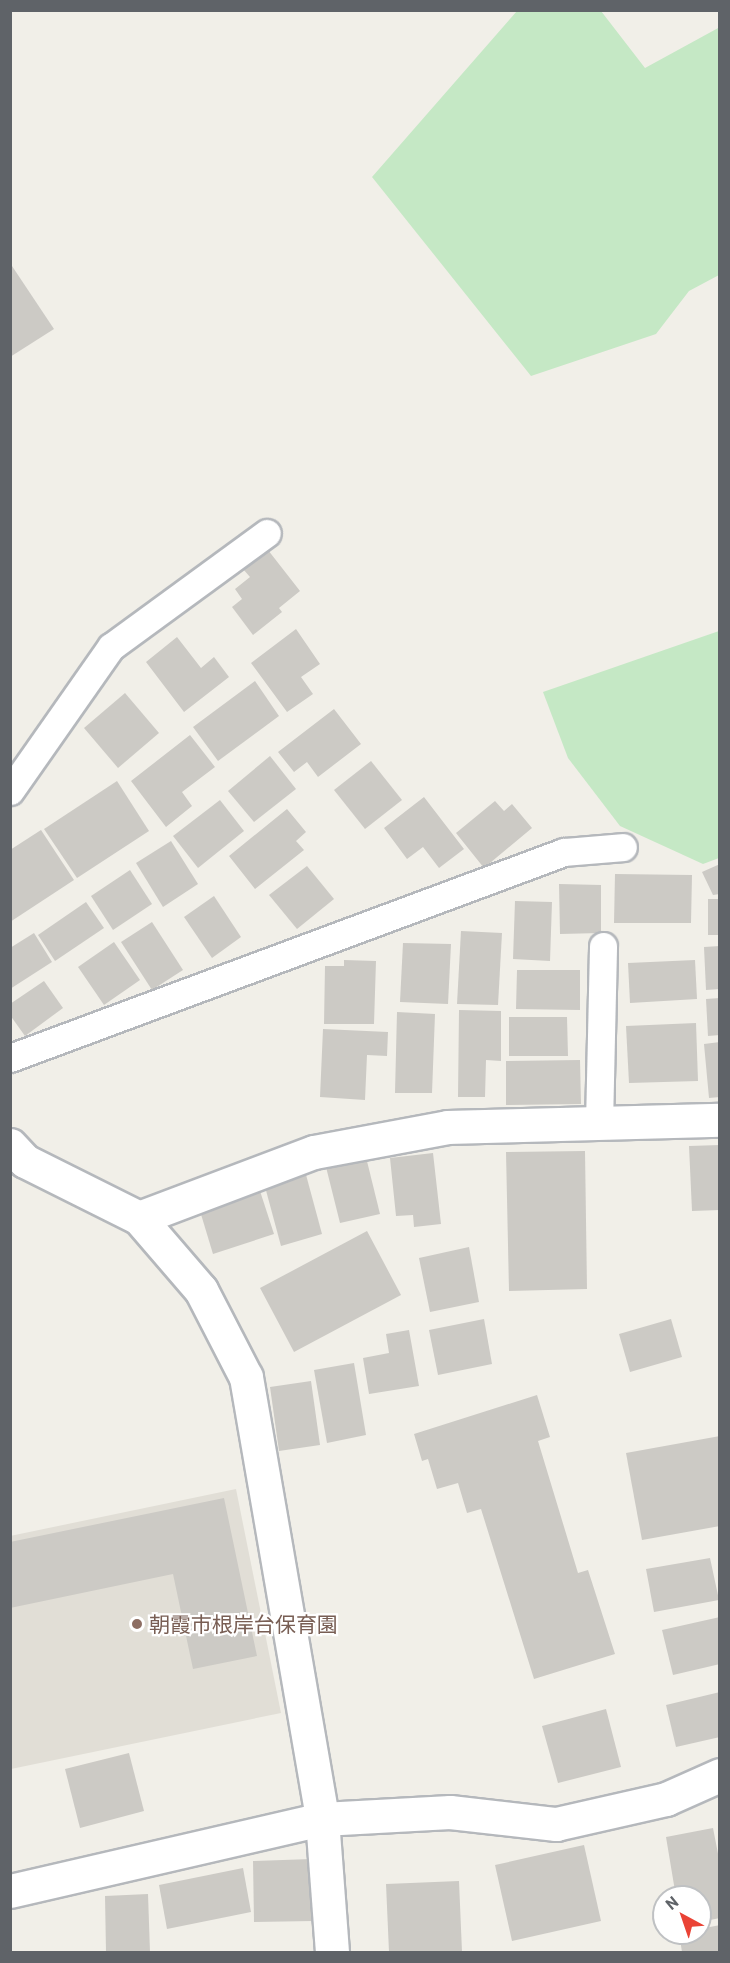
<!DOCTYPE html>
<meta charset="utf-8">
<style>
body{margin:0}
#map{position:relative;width:730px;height:1963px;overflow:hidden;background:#f1efe8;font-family:Barlow,"Noto Sans JP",sans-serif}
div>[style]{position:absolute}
.education>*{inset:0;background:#e1ded6}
.green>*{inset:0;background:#c5e8c5}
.building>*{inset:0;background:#cccac5}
.roads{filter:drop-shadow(2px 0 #b5b8bc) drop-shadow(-2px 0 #b5b8bc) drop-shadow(0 2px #b5b8bc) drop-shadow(0 -2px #b5b8bc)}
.service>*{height:27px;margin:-13.5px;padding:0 13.5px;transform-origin:13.5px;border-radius:13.5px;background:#fff}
.minor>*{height:33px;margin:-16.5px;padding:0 16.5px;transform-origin:16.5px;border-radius:16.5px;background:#fff}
.dots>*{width:16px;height:16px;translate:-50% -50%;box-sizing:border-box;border:3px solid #fff;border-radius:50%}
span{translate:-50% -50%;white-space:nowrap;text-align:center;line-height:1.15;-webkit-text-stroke:4.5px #fff;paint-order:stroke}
.education-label{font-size:21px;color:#785e54}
.left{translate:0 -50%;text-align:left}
.frame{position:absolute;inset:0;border:12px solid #5f6368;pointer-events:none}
.north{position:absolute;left:652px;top:1885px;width:60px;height:60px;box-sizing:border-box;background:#fff;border:2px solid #bfc1c3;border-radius:50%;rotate:320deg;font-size:16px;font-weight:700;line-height:24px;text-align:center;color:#5f6368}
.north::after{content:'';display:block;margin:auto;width:21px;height:27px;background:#ea4335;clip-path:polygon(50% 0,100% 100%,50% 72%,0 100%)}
</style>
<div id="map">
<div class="education">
<div style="clip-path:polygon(236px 1489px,281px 1713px,11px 1769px,10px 1536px)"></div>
</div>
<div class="green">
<div style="clip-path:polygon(517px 11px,601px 11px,645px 68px,720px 27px,719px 275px,689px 291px,656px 334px,531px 376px,372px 177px)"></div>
<div style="clip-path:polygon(719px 631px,719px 858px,703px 864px,620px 826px,568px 758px,543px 692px)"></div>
</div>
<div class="building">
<div style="clip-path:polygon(10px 263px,54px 329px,10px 357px)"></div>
<div style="clip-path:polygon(268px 550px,300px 591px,279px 608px,282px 612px,253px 635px,232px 607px,242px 599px,235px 589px,250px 577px,243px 569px)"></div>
<div style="clip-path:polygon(296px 629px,320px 664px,301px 677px,313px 694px,287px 712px,251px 663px)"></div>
<div style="clip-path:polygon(177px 637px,201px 668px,214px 657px,229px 677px,184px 712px,146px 662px)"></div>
<div style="clip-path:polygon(255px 681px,279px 716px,218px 761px,193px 727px)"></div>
<div style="clip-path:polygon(125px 693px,159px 733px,118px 768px,84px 728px)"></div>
<div style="clip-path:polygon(334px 709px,361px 744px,318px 777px,307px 762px,294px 772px,278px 752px)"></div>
<div style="clip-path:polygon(190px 735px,215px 767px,182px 792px,192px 806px,166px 827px,131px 781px)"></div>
<div style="clip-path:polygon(270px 756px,296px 789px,254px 822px,228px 791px)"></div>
<div style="clip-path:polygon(371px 761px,402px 800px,365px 829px,334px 790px)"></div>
<div style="clip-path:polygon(117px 781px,149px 831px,77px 878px,44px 829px)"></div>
<div style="clip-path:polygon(424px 797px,464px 849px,439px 868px,423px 847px,407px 859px,384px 828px)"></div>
<div style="clip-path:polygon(220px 800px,244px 831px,198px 868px,173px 836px)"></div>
<div style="clip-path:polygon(495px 801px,504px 811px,512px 804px,532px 828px,484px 868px,456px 833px)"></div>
<div style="clip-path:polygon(287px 809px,306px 832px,296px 841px,304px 850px,255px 889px,229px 856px)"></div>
<div style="clip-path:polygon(41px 830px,74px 880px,10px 922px,10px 850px)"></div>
<div style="clip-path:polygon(171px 841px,198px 884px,163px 907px,136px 863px)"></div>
<div style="clip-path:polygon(720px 864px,720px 894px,713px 895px,702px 872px)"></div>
<div style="clip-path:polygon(307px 866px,334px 899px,297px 929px,269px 895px)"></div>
<div style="clip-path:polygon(130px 870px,152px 904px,113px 930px,91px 896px)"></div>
<div style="clip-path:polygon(615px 874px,692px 875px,691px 923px,614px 923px)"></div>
<div style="clip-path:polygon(559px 884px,601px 885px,601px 933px,560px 934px)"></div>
<div style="clip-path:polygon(214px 896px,241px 937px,212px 958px,184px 917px)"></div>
<div style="clip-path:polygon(708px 899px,720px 899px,720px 935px,708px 935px)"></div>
<div style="clip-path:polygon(515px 901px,552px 902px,550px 961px,513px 959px)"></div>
<div style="clip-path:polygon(86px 902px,104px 928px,55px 961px,38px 935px)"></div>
<div style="clip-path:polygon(152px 922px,183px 970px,152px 990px,121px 942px)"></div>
<div style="clip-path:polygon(461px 931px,502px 933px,498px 1005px,457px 1004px)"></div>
<div style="clip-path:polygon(34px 933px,52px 962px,10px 989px,10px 948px)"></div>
<div style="clip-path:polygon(114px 942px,140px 980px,104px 1005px,78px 967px)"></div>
<div style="clip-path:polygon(403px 943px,451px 944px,448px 1004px,400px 1002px)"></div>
<div style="clip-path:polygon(720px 946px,720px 989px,706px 990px,704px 947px)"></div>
<div style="clip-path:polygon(344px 960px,376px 961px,374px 1024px,324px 1024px,325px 966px,344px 966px)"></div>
<div style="clip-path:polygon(695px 960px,697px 999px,630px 1003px,628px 963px)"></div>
<div style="clip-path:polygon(517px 970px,580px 970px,580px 1010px,516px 1009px)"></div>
<div style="clip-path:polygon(44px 981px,63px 1008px,25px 1036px,10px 1015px,10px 1004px)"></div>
<div style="clip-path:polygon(720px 998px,720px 1035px,708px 1036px,706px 999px)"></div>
<div style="clip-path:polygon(459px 1010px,501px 1011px,501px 1061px,486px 1060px,485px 1097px,458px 1097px)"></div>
<div style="clip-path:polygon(397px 1012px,435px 1014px,432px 1093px,395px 1093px)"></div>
<div style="clip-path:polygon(509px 1017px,567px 1017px,568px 1056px,509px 1056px)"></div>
<div style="clip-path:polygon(696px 1023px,698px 1081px,629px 1083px,626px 1026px)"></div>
<div style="clip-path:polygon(323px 1029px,388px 1032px,387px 1056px,367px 1055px,365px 1100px,320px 1097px)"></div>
<div style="clip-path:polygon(720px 1042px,720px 1097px,709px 1098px,704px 1044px)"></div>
<div style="clip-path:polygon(580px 1060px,581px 1104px,506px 1105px,506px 1061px)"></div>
<div style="clip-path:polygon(720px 1145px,720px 1210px,692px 1211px,689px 1146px)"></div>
<div style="clip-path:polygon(585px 1151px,587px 1289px,509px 1291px,506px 1152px)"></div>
<div style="clip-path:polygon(365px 1153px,380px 1214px,340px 1223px,325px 1163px)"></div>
<div style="clip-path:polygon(433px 1153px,441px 1224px,414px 1227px,413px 1215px,396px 1216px,390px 1158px)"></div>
<div style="clip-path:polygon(305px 1171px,322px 1234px,281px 1246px,264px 1183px)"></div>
<div style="clip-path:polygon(260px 1191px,274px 1234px,213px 1254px,200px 1211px)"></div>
<div style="clip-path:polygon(367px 1231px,401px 1295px,294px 1352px,260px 1288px)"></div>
<div style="clip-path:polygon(469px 1247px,479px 1302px,430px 1312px,419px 1258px)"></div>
<div style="clip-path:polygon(484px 1319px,492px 1364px,438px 1375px,429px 1330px)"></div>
<div style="clip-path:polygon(671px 1319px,682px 1357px,630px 1372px,619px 1334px)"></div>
<div style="clip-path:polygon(409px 1330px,419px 1386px,369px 1394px,363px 1358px,389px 1353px,386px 1334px)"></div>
<div style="clip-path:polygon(354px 1363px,366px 1435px,327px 1443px,314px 1370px)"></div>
<div style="clip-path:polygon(311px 1381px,320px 1445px,279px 1451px,270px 1387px)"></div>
<div style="clip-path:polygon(537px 1395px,550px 1437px,538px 1441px,578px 1573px,588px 1570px,615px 1654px,534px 1679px,481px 1509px,467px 1513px,458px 1483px,437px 1489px,428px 1459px,422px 1461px,414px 1434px)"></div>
<div style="clip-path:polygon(720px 1436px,720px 1526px,642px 1540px,626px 1453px)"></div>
<div style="clip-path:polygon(224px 1498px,257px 1656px,193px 1669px,173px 1574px,10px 1608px,10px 1542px)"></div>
<div style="clip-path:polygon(710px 1558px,719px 1600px,654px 1612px,646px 1569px)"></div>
<div style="clip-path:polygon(720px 1617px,720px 1664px,673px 1675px,662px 1630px)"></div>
<div style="clip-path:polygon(720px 1692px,720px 1737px,676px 1747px,666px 1705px)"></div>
<div style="clip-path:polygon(606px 1709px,621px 1767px,558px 1783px,542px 1726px)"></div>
<div style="clip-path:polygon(129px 1753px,144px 1811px,80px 1828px,65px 1769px)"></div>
<div style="clip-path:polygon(713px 1828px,720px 1864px,720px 1918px,700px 1922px,700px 1897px,676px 1897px,666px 1837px)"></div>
<div style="clip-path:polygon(584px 1845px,601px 1921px,512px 1941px,495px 1865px)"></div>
<div style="clip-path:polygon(312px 1859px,313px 1921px,254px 1922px,253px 1861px)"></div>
<div style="clip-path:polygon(243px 1868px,251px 1912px,167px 1929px,159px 1885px)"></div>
<div style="clip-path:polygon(459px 1881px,462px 1952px,389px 1952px,386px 1884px)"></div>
<div style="clip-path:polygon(148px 1894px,150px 1952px,106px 1952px,105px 1896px)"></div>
<div style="clip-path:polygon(720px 1925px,720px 1952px,682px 1952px,679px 1933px,700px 1933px,700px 1929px)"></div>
</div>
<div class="roads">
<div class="service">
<div style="left:10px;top:791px;width:176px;rotate:-55deg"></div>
<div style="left:111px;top:647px;width:193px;rotate:-36.2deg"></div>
<div style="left:10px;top:1058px;width:591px;rotate:-20.4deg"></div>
<div style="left:564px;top:852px;width:59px;rotate:-4.8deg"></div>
<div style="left:599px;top:1124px;width:178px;rotate:-88.7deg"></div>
</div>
<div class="minor">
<div style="left:10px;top:1145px;width:22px;rotate:47deg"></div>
<div style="left:25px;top:1161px;width:127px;rotate:26.6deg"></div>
<div style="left:139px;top:1218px;width:95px;rotate:49.3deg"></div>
<div style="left:201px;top:1290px;width:98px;rotate:62.7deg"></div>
<div style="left:246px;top:1377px;width:448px;rotate:80.2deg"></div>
<div style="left:322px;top:1819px;width:133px;rotate:85.7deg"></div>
<div style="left:139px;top:1218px;width:187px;rotate:-20.7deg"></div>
<div style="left:314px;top:1152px;width:135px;rotate:-10.6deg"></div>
<div style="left:447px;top:1127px;width:273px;rotate:-1.5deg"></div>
<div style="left:10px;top:1891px;width:320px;rotate:-13deg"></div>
<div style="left:322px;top:1819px;width:128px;rotate:-3.1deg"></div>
<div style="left:450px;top:1812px;width:107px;rotate:6.5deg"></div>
<div style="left:556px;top:1824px;width:113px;rotate:-12.8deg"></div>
<div style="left:666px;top:1799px;width:59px;rotate:-24deg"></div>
</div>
</div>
<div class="dots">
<div style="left:137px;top:1624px;background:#8d6e63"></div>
</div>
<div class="education-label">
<span class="left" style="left:149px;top:1624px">朝霞市根岸台保育園</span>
</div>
<div class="frame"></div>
<div class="north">N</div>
</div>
